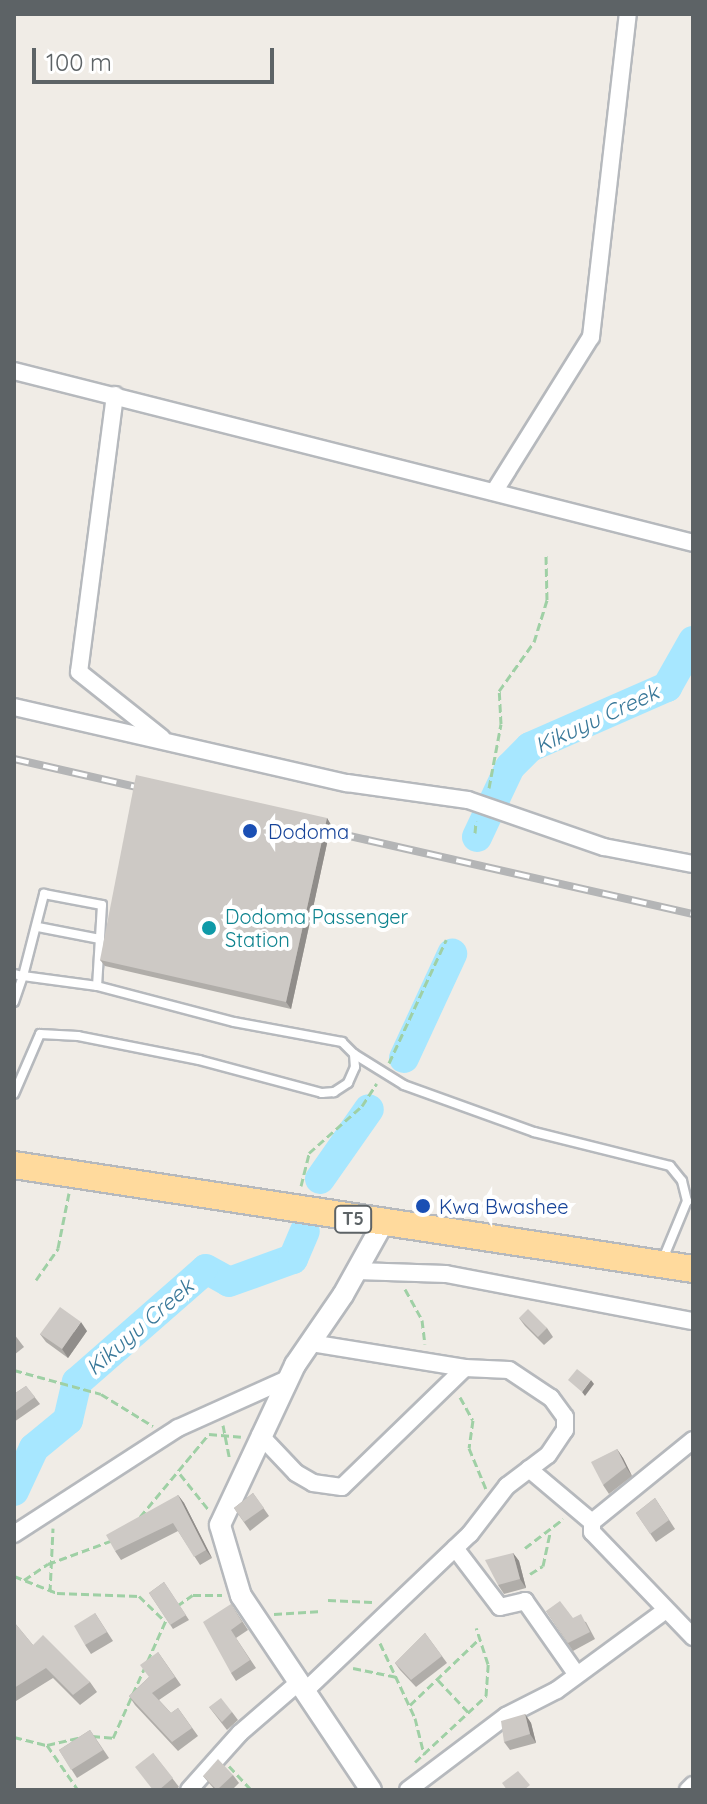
<!DOCTYPE html>
<style>
body{margin:0}
#map{position:relative;width:707px;height:1804px;overflow:hidden;background:#f0ece6;font-family:Quicksand,sans-serif}
div>[style]{position:absolute}
.river>*{height:30px;margin:-15px;padding:0 15px;transform-origin:15px;border-radius:15px;background:#a7e7ff}
.path>*{height:3px;margin-top:-1.5px;transform-origin:0;background:repeating-linear-gradient(90deg,#9fd0a5 0 8px,transparent 0 12px)}
.roads{filter:drop-shadow(2px 0 #b6b9bd) drop-shadow(-2px 0 #b6b9bd) drop-shadow(0 2px #b6b9bd) drop-shadow(0 -2px #b6b9bd)}
.service>*{height:8px;margin:-4px;padding:0 4px;transform-origin:4px;border-radius:4px;background:#fff}
.minor>*{height:16px;margin:-8px;padding:0 8px;transform-origin:8px;border-radius:8px;background:#fff}
.tertiary>*{height:20px;margin:-10px;padding:0 10px;transform-origin:10px;border-radius:10px;background:#fff}
.trunk>*{height:26px;margin:-13px;padding:0 13px;transform-origin:13px;border-radius:13px;background:#ffda9d}
.rail>*{height:8px;margin-top:-4px;transform-origin:0;background:repeating-linear-gradient(90deg,#fff 0 15px,#b4b5b6 0 30px);box-sizing:border-box;border-block:2px solid #b4b5b6}
.wall>*{inset:0;background:#b0ada9}
.shaded-wall>*{inset:0;background:#908d8a}
.building>*{inset:0;background:#cdc9c5}
.dots>*{width:22px;height:22px;translate:-50% -50%;box-sizing:border-box;border:4px solid #fff;border-radius:50%}
span{translate:-50% -50%;white-space:nowrap;text-align:center;line-height:1.15;-webkit-text-stroke:8px #fff;paint-order:stroke}
.shield-label span{padding:2px 6px;background:#fff;border:2px solid;border-radius:6px;-webkit-text-stroke-width:0}
.shield-label{font-size:18px;color:#5d6366;font-weight:700}
.transit-label{font-size:20px;color:#164399}
.left{translate:0 -50%;text-align:left}
.culture-label{font-size:20px;color:#0d838f}
.water-label{font-size:22px;color:#397899;font-style:italic}
.frame{position:absolute;inset:0;border:16px solid #5d6366;pointer-events:none}
.scale{position:absolute;left:32px;top:48px;width:242px;height:36px;box-sizing:border-box;border:4px solid #5d6366;border-top:0;padding-left:10px;font-size:24px;line-height:28px;white-space:nowrap;color:#5d6366;-webkit-text-stroke:6px #fff;paint-order:stroke}
</style>
<div id="map">
<div class="river">
<div style="left:477px;top:837px;width:77px;rotate:-64.8deg"></div>
<div style="left:510px;top:767px;width:28px;rotate:-45deg"></div>
<div style="left:530px;top:747px;width:150px;rotate:-23.7deg"></div>
<div style="left:667px;top:687px;width:53px;rotate:-60.5deg"></div>
<div style="left:404px;top:1058px;width:115px;rotate:-65.2deg"></div>
<div style="left:320px;top:1179px;width:85px;rotate:-55deg"></div>
<div style="left:14px;top:1491px;width:47px;rotate:-65.1deg"></div>
<div style="left:34px;top:1448px;width:44px;rotate:-39.5deg"></div>
<div style="left:68px;top:1420px;width:39px;rotate:-77deg"></div>
<div style="left:77px;top:1382px;width:171px;rotate:-41.2deg"></div>
<div style="left:206px;top:1269px;width:26px;rotate:29deg"></div>
<div style="left:229px;top:1282px;width:68px;rotate:-19.8deg"></div>
<div style="left:293px;top:1259px;width:30px;rotate:-67deg"></div>
</div>
<div class="path">
<div style="left:489px;top:788px;width:65px;rotate:-79.4deg"></div>
<div style="left:501px;top:724px;width:33px;rotate:-93deg"></div>
<div style="left:499px;top:691px;width:60px;rotate:-54.5deg"></div>
<div style="left:534px;top:642px;width:44px;rotate:-72.8deg"></div>
<div style="left:547px;top:600px;width:45px;rotate:-91.3deg"></div>
<div style="left:475px;top:833px;width:12px;rotate:-85deg"></div>
<div style="left:389px;top:1063px;width:136px;rotate:-65.1deg"></div>
<div style="left:301px;top:1186px;width:34px;rotate:-76deg"></div>
<div style="left:309px;top:1153px;width:71px;rotate:-41.6deg"></div>
<div style="left:362px;top:1106px;width:27px;rotate:-57deg"></div>
<div style="left:36px;top:1280px;width:39px;rotate:-55deg"></div>
<div style="left:58px;top:1248px;width:56px;rotate:-78.7deg"></div>
<div style="left:405px;top:1289px;width:35px;rotate:61deg"></div>
<div style="left:422px;top:1320px;width:24px;rotate:83deg"></div>
<div style="left:14px;top:1370px;width:90px;rotate:15.4deg"></div>
<div style="left:101px;top:1394px;width:61px;rotate:31.6deg"></div>
<div style="left:460px;top:1397px;width:26px;rotate:61deg"></div>
<div style="left:473px;top:1420px;width:28px;rotate:98deg"></div>
<div style="left:469px;top:1448px;width:44px;rotate:67.5deg"></div>
<div style="left:223px;top:1425px;width:36px;rotate:79deg"></div>
<div style="left:209px;top:1434px;width:32px;rotate:5deg"></div>
<div style="left:180px;top:1474px;width:45px;rotate:51.3deg"></div>
<div style="left:140px;top:1517px;width:108px;rotate:-50.3deg"></div>
<div style="left:525px;top:1548px;width:48px;rotate:-37.3deg"></div>
<div style="left:530px;top:1574px;width:15px;rotate:-32deg"></div>
<div style="left:543px;top:1566px;width:35px;rotate:-78deg"></div>
<div style="left:14px;top:1576px;width:46px;rotate:21.6deg"></div>
<div style="left:57px;top:1593px;width:82px;rotate:2.1deg"></div>
<div style="left:139px;top:1596px;width:35px;rotate:44deg"></div>
<div style="left:24px;top:1580px;width:29px;rotate:-34deg"></div>
<div style="left:48px;top:1564px;width:69px;rotate:-20.3deg"></div>
<div style="left:50px;top:1592px;width:64px;rotate:-87.3deg"></div>
<div style="left:328px;top:1600px;width:44px;rotate:2.6deg"></div>
<div style="left:177px;top:1606px;width:19px;rotate:-35deg"></div>
<div style="left:193px;top:1595px;width:29px"></div>
<div style="left:274px;top:1614px;width:48px;rotate:-3.6deg"></div>
<div style="left:380px;top:1643px;width:83px;rotate:65deg"></div>
<div style="left:415px;top:1718px;width:38px;rotate:76deg"></div>
<div style="left:353px;top:1668px;width:45px;rotate:11.6deg"></div>
<div style="left:438px;top:1680px;width:48px;rotate:46.7deg"></div>
<div style="left:410px;top:1705px;width:95px;rotate:-43.7deg"></div>
<div style="left:92px;top:1736px;width:21px;rotate:5deg"></div>
<div style="left:113px;top:1738px;width:132px;rotate:-65.8deg"></div>
<div style="left:14px;top:1737px;width:34px;rotate:14deg"></div>
<div style="left:47px;top:1745px;width:55px;rotate:55.4deg"></div>
<div style="left:47px;top:1745px;width:35px;rotate:-13deg"></div>
<div style="left:415px;top:1762px;width:97px;rotate:-42.9deg"></div>
<div style="left:486px;top:1696px;width:32px;rotate:-86deg"></div>
<div style="left:488px;top:1664px;width:38px;rotate:-108deg"></div>
<div style="left:229px;top:1766px;width:33px;rotate:47deg"></div>
</div>
<div class="roads">
<div class="service">
<div style="left:38px;top:927px;width:63px;rotate:11deg"></div>
<div style="left:14px;top:974px;width:9px;rotate:13deg"></div>
<div style="left:23px;top:976px;width:85px;rotate:-75.6deg"></div>
<div style="left:44px;top:894px;width:59px;rotate:10.7deg"></div>
<div style="left:102px;top:905px;width:81px;rotate:93.5deg"></div>
<div style="left:14px;top:1002px;width:28px;rotate:-71deg"></div>
<div style="left:23px;top:976px;width:75px;rotate:7.7deg"></div>
<div style="left:97px;top:986px;width:142px;rotate:14.7deg"></div>
<div style="left:234px;top:1022px;width:110px;rotate:10.5deg"></div>
<div style="left:342px;top:1042px;width:17px;rotate:45deg"></div>
<div style="left:354px;top:1054px;width:13px;rotate:86deg"></div>
<div style="left:355px;top:1067px;width:17px;rotate:114deg"></div>
<div style="left:348px;top:1083px;width:17px;rotate:147deg"></div>
<div style="left:334px;top:1092px;width:12px;rotate:175deg"></div>
<div style="left:322px;top:1093px;width:127px;rotate:-165deg"></div>
<div style="left:199px;top:1060px;width:123px;rotate:-168.8deg"></div>
<div style="left:78px;top:1036px;width:38px;rotate:-177deg"></div>
<div style="left:40px;top:1034px;width:65px;rotate:113.4deg"></div>
<div style="left:354px;top:1054px;width:59px;rotate:31.8deg"></div>
<div style="left:404px;top:1085px;width:138px;rotate:19.9deg"></div>
<div style="left:534px;top:1132px;width:140px;rotate:14deg"></div>
<div style="left:670px;top:1166px;width:19px;rotate:51deg"></div>
<div style="left:682px;top:1181px;width:21px;rotate:76deg"></div>
<div style="left:687px;top:1201px;width:63px;rotate:112.5deg"></div>
</div>
<div class="minor">
<div style="left:14px;top:371px;width:700px;rotate:14.21deg"></div>
<div style="left:115px;top:395px;width:279px;rotate:97.4deg"></div>
<div style="left:79px;top:672px;width:106px;rotate:38.5deg"></div>
<div style="left:494px;top:492px;width:183px;rotate:-58deg"></div>
<div style="left:591px;top:337px;width:325px;rotate:-83.5deg"></div>
<div style="left:14px;top:707px;width:342px;rotate:12.9deg"></div>
<div style="left:347px;top:783px;width:122px;rotate:8deg"></div>
<div style="left:468px;top:800px;width:144px;rotate:19.1deg"></div>
<div style="left:604px;top:847px;width:91px;rotate:10.8deg"></div>
<div style="left:357px;top:1271px;width:89px;rotate:1.9deg"></div>
<div style="left:446px;top:1274px;width:251px;rotate:10.8deg"></div>
<div style="left:260px;top:1435px;width:52px;rotate:46.5deg"></div>
<div style="left:296px;top:1473px;width:20px;rotate:30deg"></div>
<div style="left:313px;top:1483px;width:29px;rotate:8deg"></div>
<div style="left:342px;top:1487px;width:171px;rotate:-44.1deg"></div>
<div style="left:693px;top:1440px;width:130px;rotate:140.9deg"></div>
<div style="left:592px;top:1522px;width:10px;rotate:90deg"></div>
<div style="left:592px;top:1532px;width:146px;rotate:46.1deg"></div>
<div style="left:529px;top:1469px;width:82px;rotate:40.1deg"></div>
<div style="left:14px;top:1534px;width:195px;rotate:-32.9deg"></div>
<div style="left:178px;top:1428px;width:122px;rotate:-24.2deg"></div>
<div style="left:455px;top:1548px;width:74px;rotate:52.7deg"></div>
<div style="left:500px;top:1607px;width:26px;rotate:-13deg"></div>
<div style="left:525px;top:1601px;width:90px;rotate:54.9deg"></div>
<div style="left:305px;top:1691px;width:228px;rotate:-43.6deg"></div>
<div style="left:470px;top:1534px;width:61px;rotate:-52.4deg"></div>
<div style="left:507px;top:1486px;width:51px;rotate:-37.1deg"></div>
<div style="left:548px;top:1455px;width:30px;rotate:-56deg"></div>
<div style="left:565px;top:1430px;width:13px;rotate:-90deg"></div>
<div style="left:565px;top:1417px;width:24px;rotate:-126deg"></div>
<div style="left:551px;top:1398px;width:50px;rotate:-146.3deg"></div>
<div style="left:509px;top:1370px;width:44px;rotate:-177.4deg"></div>
<div style="left:465px;top:1368px;width:157px;rotate:-170.8deg"></div>
<div style="left:189px;top:1790px;width:76px;rotate:-48.2deg"></div>
<div style="left:240px;top:1733px;width:78px;rotate:-40.8deg"></div>
<div style="left:408px;top:1790px;width:123px;rotate:-37.1deg"></div>
<div style="left:506px;top:1716px;width:57px;rotate:-27deg"></div>
<div style="left:557px;top:1690px;width:135px;rotate:-36.3deg"></div>
<div style="left:688px;top:1790px;width:7px;rotate:-45deg"></div>
</div>
<div class="tertiary">
<div style="left:371px;top:1790px;width:234px;rotate:-123.8deg"></div>
<div style="left:241px;top:1596px;width:74px;rotate:-106.5deg"></div>
<div style="left:220px;top:1525px;width:177px;rotate:-64.9deg"></div>
<div style="left:295px;top:1365px;width:85px;rotate:-55.6deg"></div>
<div style="left:343px;top:1295px;width:82px;rotate:-60.9deg"></div>
</div>
<div class="trunk">
<div style="left:14px;top:1165px;width:687px;rotate:8.71deg"></div>
</div>
</div>
<div class="rail">
<div style="left:14px;top:759px;width:144px;rotate:12.9deg"></div>
<div style="left:310px;top:827px;width:393px;rotate:12.8deg"></div>
</div>
<div class="wall">
<div style="clip-path:polygon(327px 818px,331px 825px,291px 1009px,105px 966px,100px 960px)"></div>
<div style="clip-path:polygon(519px 1318px,547px 1328px,553px 1337px,544px 1345px,525px 1326px)"></div>
<div style="clip-path:polygon(87px 1331px,68px 1358px,46px 1342px,40px 1334px)"></div>
<div style="clip-path:polygon(14px 1334px,24px 1347px,14px 1355px)"></div>
<div style="clip-path:polygon(26px 1386px,40px 1404px,14px 1422px,14px 1394px)"></div>
<div style="clip-path:polygon(617px 1449px,623px 1458px,632px 1476px,609px 1494px,603px 1485px)"></div>
<div style="clip-path:polygon(253px 1493px,269px 1516px,250px 1531px,234px 1508px)"></div>
<div style="clip-path:polygon(178px 1495px,184px 1503px,212px 1558px,200px 1565px,178px 1531px,121px 1560px,115px 1551px)"></div>
<div style="clip-path:polygon(655px 1498px,675px 1529px,656px 1542px,636px 1513px)"></div>
<div style="clip-path:polygon(513px 1553px,519px 1561px,526px 1588px,504px 1594px,498px 1585px)"></div>
<div style="clip-path:polygon(164px 1582px,189px 1620px,173px 1629px,149px 1593px)"></div>
<div style="clip-path:polygon(231px 1604px,248px 1630px,236px 1638px,256px 1668px,236px 1681px,231px 1673px)"></div>
<div style="clip-path:polygon(546px 1611px,586px 1622px,595px 1639px,573px 1651px)"></div>
<div style="clip-path:polygon(95px 1613px,113px 1641px,91px 1654px,85px 1645px)"></div>
<div style="clip-path:polygon(14px 1622px,33px 1645px,90px 1682px,97px 1692px,80px 1705px,53px 1678px,16px 1701px,14px 1699px)"></div>
<div style="clip-path:polygon(425px 1633px,447px 1663px,416px 1687px,400px 1670px,395px 1663px)"></div>
<div style="clip-path:polygon(158px 1652px,181px 1685px,159px 1700px,171px 1713px,178px 1708px,198px 1736px,178px 1751px,135px 1705px,129px 1696px,149px 1677px)"></div>
<div style="clip-path:polygon(209px 1707px,232px 1712px,238px 1720px,227px 1730px)"></div>
<div style="clip-path:polygon(525px 1714px,531px 1723px,536px 1743px,510px 1750px,504px 1742px)"></div>
<div style="clip-path:polygon(90px 1730px,109px 1758px,77px 1778px,59px 1750px)"></div>
<div style="clip-path:polygon(153px 1753px,179px 1787px,175px 1790px,152px 1790px)"></div>
<div style="clip-path:polygon(233px 1775px,239px 1783px,232px 1790px,215px 1790px,203px 1776px)"></div>
</div>
<div class="shaded-wall">
<div style="clip-path:polygon(327px 818px,331px 825px,291px 1009px,286px 1002px)"></div>
<div style="clip-path:polygon(81px 1322px,87px 1331px,68px 1358px,62px 1349px)"></div>
<div style="clip-path:polygon(591px 1380px,594px 1384px,585px 1396px,582px 1392px)"></div>
<div style="clip-path:polygon(617px 1449px,623px 1458px,632px 1476px,626px 1467px)"></div>
<div style="clip-path:polygon(178px 1495px,184px 1503px,212px 1558px,206px 1550px)"></div>
<div style="clip-path:polygon(513px 1553px,519px 1561px,526px 1588px,520px 1579px)"></div>
<div style="clip-path:polygon(525px 1714px,531px 1723px,536px 1743px,530px 1734px)"></div>
</div>
<div class="building">
<div style="clip-path:polygon(136px 775px,327px 818px,286px 1002px,100px 960px)"></div>
<div style="clip-path:polygon(60px 1307px,81px 1322px,62px 1349px,40px 1334px)"></div>
<div style="clip-path:polygon(528px 1309px,547px 1328px,538px 1337px,519px 1318px)"></div>
<div style="clip-path:polygon(577px 1369px,591px 1380px,582px 1392px,568px 1380px)"></div>
<div style="clip-path:polygon(26px 1386px,35px 1397px,14px 1412px,14px 1394px)"></div>
<div style="clip-path:polygon(617px 1449px,626px 1467px,603px 1485px,591px 1462px)"></div>
<div style="clip-path:polygon(253px 1493px,264px 1508px,244px 1522px,234px 1508px)"></div>
<div style="clip-path:polygon(178px 1495px,206px 1550px,194px 1557px,173px 1523px,115px 1551px,106px 1535px)"></div>
<div style="clip-path:polygon(655px 1498px,669px 1520px,650px 1534px,636px 1513px)"></div>
<div style="clip-path:polygon(513px 1553px,520px 1579px,498px 1585px,485px 1560px)"></div>
<div style="clip-path:polygon(164px 1582px,186px 1615px,170px 1625px,149px 1593px)"></div>
<div style="clip-path:polygon(560px 1601px,573px 1618px,581px 1614px,590px 1632px,568px 1643px,546px 1611px)"></div>
<div style="clip-path:polygon(231px 1604px,242px 1622px,231px 1630px,250px 1660px,231px 1673px,203px 1622px)"></div>
<div style="clip-path:polygon(95px 1613px,107px 1632px,85px 1645px,74px 1626px)"></div>
<div style="clip-path:polygon(14px 1622px,33px 1645px,43px 1635px,90px 1682px,73px 1695px,46px 1668px,14px 1688px)"></div>
<div style="clip-path:polygon(425px 1633px,442px 1656px,411px 1680px,395px 1663px)"></div>
<div style="clip-path:polygon(158px 1652px,175px 1677px,152px 1693px,171px 1713px,178px 1708px,192px 1728px,172px 1742px,129px 1696px,149px 1677px,140px 1665px)"></div>
<div style="clip-path:polygon(221px 1698px,232px 1712px,222px 1722px,209px 1707px)"></div>
<div style="clip-path:polygon(525px 1714px,530px 1734px,504px 1742px,501px 1721px)"></div>
<div style="clip-path:polygon(90px 1730px,103px 1750px,71px 1770px,59px 1750px)"></div>
<div style="clip-path:polygon(153px 1753px,173px 1778px,159px 1790px,153px 1790px,135px 1767px)"></div>
<div style="clip-path:polygon(218px 1759px,233px 1775px,217px 1790px,203px 1776px)"></div>
<div style="clip-path:polygon(518px 1771px,530px 1785px,524px 1790px,507px 1790px,502px 1783px)"></div>
</div>
<div class="dots">
<div style="left:250px;top:831px;background:#1a4fb4"></div>
<div style="left:209px;top:928px;background:#0f9aa8"></div>
<div style="left:423px;top:1206px;background:#1a4fb4"></div>
</div>
<div class="shield-label">
<span style="left:353px;top:1219px">T5</span>
</div>
<div class="transit-label">
<span class="left" style="left:268px;top:831px">Dodoma</span>
<span class="left" style="left:439px;top:1206px">Kwa Bwashee</span>
</div>
<div class="culture-label">
<span class="left" style="left:225px;top:928px">Dodoma Passenger<br>Station</span>
</div>
<div class="water-label">
<span style="left:597px;top:719px;rotate:-25deg">Kikuyu Creek</span>
<span style="left:140px;top:1327px;rotate:-41deg">Kikuyu Creek</span>
</div>
<div class="frame"></div>
<div class="scale">100 m</div>
</div>
